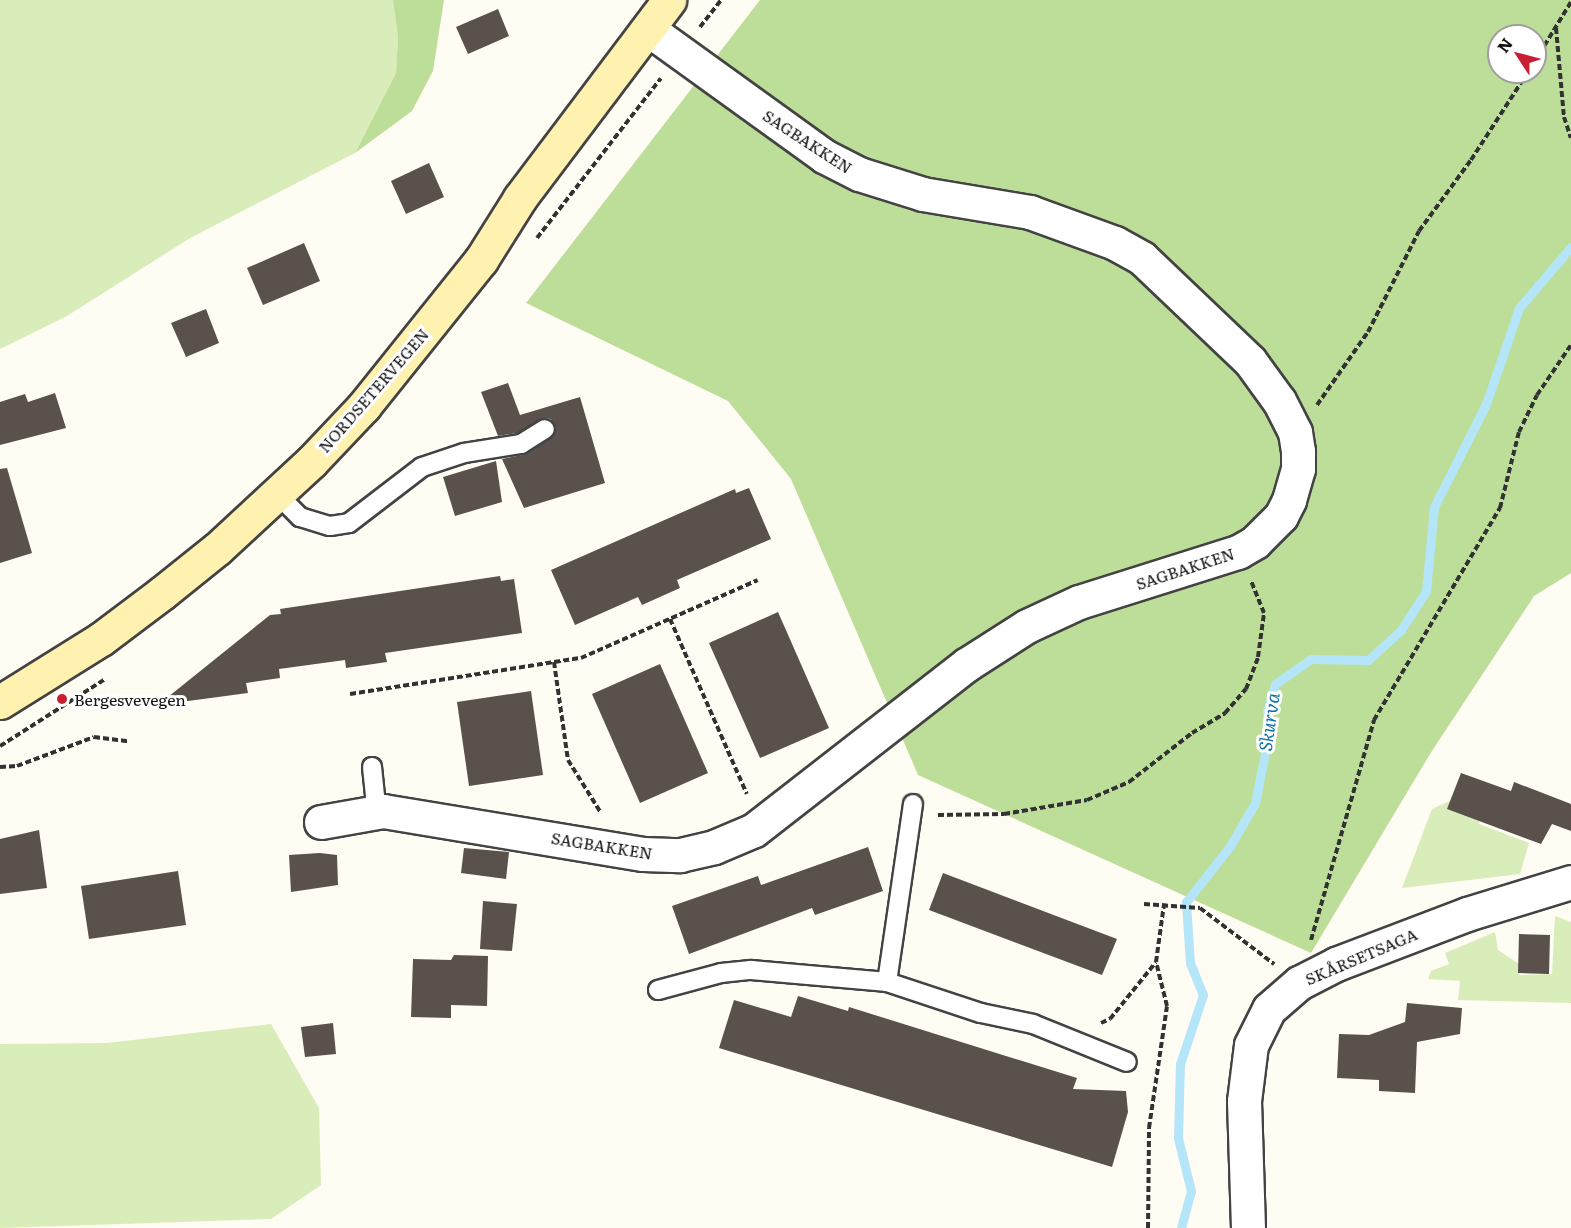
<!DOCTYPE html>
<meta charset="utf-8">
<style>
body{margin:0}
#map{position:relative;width:1571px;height:1228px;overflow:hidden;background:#fffcf4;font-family:Literata,serif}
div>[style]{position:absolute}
.green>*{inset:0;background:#d8edba}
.forest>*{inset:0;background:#bdde98}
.stream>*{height:9px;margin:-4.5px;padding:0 4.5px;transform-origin:4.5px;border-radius:4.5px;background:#b5e5f9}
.building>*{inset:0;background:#5a504c}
.path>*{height:4px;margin-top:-2px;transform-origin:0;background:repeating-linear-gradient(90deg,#323232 0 6px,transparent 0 9px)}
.roads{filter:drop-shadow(2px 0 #434343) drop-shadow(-2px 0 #434343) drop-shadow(0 2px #434343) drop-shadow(0 -2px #434343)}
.lane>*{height:18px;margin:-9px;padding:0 9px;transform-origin:9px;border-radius:9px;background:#fff}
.street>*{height:33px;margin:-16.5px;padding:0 16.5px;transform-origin:16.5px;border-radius:16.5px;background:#fff}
.secondary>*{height:33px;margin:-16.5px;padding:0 16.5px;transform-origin:16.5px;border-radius:16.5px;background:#fff1af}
.dots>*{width:16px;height:16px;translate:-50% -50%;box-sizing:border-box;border:3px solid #fff;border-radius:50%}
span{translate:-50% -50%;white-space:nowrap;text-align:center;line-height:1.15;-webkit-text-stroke:6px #fff;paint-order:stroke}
.street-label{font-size:16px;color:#101010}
.poi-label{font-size:16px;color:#101010}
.left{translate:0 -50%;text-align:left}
.water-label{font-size:18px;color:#1172ab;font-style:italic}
.north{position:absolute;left:1487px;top:24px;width:60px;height:60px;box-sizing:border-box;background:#fff;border:2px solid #9f9f9f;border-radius:50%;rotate:306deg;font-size:16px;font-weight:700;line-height:24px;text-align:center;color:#101010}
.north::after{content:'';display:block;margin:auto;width:21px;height:27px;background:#c91f33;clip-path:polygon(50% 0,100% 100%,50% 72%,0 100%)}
</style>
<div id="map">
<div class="green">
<div style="clip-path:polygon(0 0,393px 0,398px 38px,396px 73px,355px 153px,190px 238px,67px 316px,0 349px)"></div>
<div style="clip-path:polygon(1454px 799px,1480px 820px,1479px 824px,1529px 843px,1520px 874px,1402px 888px,1432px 809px)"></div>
<div style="clip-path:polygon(1555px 916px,1571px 922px,1571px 1003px,1458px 1000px,1460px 981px,1428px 979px,1431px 971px,1449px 964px,1445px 953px,1495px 932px,1498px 950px,1519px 964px,1519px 975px,1552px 974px)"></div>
<div style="clip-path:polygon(271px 1024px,319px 1108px,321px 1185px,271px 1219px,0 1228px,0 1044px,107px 1043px)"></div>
</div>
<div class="forest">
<div style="clip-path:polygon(393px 0,444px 0,433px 71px,412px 111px,355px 153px,396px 73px,398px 38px)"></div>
<div style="clip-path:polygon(evenodd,760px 0,1571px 0,1571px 573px,1534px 596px,1430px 754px,1311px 953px,918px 775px,791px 479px,728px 401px,526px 303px,760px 0,1499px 36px,1535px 36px,1535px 72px,1499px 72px,1499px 36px)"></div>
</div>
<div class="stream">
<div style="left:1181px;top:1228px;width:38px;rotate:-75deg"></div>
<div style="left:1191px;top:1191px;width:55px;rotate:-103.8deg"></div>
<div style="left:1178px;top:1138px;width:74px;rotate:-88.5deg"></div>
<div style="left:1180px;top:1064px;width:73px;rotate:-71.6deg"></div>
<div style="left:1203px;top:995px;width:35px;rotate:-112deg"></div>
<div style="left:1190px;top:963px;width:61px;rotate:-93.8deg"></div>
<div style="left:1186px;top:902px;width:71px;rotate:-51.8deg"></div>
<div style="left:1230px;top:846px;width:50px;rotate:-59.8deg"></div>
<div style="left:1255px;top:803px;width:56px;rotate:-78.7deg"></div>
<div style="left:1266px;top:748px;width:37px;rotate:-88deg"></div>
<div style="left:1267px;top:711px;width:28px;rotate:-73deg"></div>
<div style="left:1275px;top:684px;width:44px;rotate:-34.8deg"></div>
<div style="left:1311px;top:659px;width:57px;rotate:1deg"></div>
<div style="left:1368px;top:660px;width:45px;rotate:-42.3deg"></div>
<div style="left:1401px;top:630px;width:46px;rotate:-57.3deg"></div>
<div style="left:1426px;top:591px;width:84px;rotate:-84.6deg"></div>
<div style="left:1434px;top:507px;width:115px;rotate:-63.2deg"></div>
<div style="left:1486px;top:404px;width:102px;rotate:-71deg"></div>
<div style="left:1519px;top:308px;width:80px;rotate:-49.6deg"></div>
</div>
<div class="building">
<div style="clip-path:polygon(498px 9px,509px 36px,468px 54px,456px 27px)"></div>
<div style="clip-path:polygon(429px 163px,444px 197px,406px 214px,391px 181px)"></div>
<div style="clip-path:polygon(304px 243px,320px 281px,263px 305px,247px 268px)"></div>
<div style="clip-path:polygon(206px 309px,219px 343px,186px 357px,171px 323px)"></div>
<div style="clip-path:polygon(508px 383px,520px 415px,580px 397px,605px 483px,524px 508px,502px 459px,527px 454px,551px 438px,556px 428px,551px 419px,544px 418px,517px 433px,498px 436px,481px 392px)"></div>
<div style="clip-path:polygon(55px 393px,66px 428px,0 445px,0 402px,25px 394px,28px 402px)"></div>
<div style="clip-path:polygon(496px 461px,502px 502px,455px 516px,443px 477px)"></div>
<div style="clip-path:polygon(7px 468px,32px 553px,0 563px,0 469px)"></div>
<div style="clip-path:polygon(749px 488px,771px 539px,677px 580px,680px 588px,642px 605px,638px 597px,575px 625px,551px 570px,735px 489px,736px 493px)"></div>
<div style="clip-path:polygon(500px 576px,501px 581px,514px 579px,522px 633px,385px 653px,387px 662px,346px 668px,345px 660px,279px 669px,280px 678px,246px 683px,248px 693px,158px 705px,270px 615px,281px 614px,280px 609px)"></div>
<div style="clip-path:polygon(778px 612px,829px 728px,760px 758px,709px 643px)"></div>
<div style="clip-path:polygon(660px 664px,708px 773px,640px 803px,592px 694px)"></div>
<div style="clip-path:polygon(531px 691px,543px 775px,469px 786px,457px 702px)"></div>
<div style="clip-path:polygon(1461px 773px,1511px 791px,1514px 782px,1571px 804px,1571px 831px,1552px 824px,1541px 844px,1447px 809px)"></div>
<div style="clip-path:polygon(39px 830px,47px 888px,0 894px,0 839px)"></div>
<div style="clip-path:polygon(868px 847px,883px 891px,815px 915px,812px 908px,689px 954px,672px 906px,758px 876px,761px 885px)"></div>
<div style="clip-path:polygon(464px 848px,509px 852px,506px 879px,461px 873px)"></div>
<div style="clip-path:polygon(320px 853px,337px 855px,338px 885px,291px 892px,289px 855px)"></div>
<div style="clip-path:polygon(178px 871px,186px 925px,89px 939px,81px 886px)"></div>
<div style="clip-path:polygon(943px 873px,1117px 939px,1102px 975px,929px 910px)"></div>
<div style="clip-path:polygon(483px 901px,517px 904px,512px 951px,480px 949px)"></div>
<div style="clip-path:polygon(1519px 934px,1550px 935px,1549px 974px,1518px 973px)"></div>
<div style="clip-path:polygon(454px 955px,488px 956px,487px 1006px,451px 1005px,451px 1018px,411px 1017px,413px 959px,451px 960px)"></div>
<div style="clip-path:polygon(798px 996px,848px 1011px,849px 1007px,1077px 1078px,1073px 1089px,1126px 1091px,1128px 1112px,1112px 1167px,719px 1048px,734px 1000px,791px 1017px)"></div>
<div style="clip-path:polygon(1407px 1003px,1462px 1008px,1460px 1034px,1417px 1042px,1415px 1093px,1379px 1091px,1379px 1080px,1337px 1078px,1339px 1034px,1369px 1035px,1405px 1022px)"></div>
<div style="clip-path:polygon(333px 1023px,336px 1054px,305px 1057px,301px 1027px)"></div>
</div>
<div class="path">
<div style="left:700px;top:27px;width:34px;rotate:-52deg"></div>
<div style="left:1556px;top:28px;width:89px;rotate:84.9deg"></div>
<div style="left:1564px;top:117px;width:22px;rotate:72deg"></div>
<div style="left:1535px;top:61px;width:69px;rotate:-58.6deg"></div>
<div style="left:537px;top:238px;width:202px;rotate:-52.2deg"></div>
<div style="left:1317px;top:405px;width:89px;rotate:-55.1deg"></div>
<div style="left:1368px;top:332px;width:113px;rotate:-63.2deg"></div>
<div style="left:1419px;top:231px;width:88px;rotate:-53.8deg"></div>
<div style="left:1471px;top:160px;width:105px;rotate:-57.1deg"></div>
<div style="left:670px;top:619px;width:191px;rotate:66.3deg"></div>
<div style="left:554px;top:662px;width:99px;rotate:81.9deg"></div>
<div style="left:568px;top:760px;width:62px;rotate:58.1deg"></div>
<div style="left:350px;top:694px;width:234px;rotate:-8.9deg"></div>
<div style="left:581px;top:658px;width:193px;rotate:-23.8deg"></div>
<div style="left:0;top:746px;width:125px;rotate:-32.5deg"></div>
<div style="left:0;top:767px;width:17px;rotate:-3deg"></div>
<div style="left:17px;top:766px;width:82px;rotate:-20.6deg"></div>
<div style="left:94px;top:737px;width:34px;rotate:7deg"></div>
<div style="left:938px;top:815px;width:66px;rotate:-0.9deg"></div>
<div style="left:1004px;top:814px;width:84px;rotate:-9.6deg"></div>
<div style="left:1087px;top:800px;width:46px;rotate:-23.2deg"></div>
<div style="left:1129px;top:782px;width:80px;rotate:-37.9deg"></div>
<div style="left:1192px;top:733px;width:39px;rotate:-31deg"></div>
<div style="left:1225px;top:713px;width:32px;rotate:-49deg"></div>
<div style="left:1246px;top:689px;width:34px;rotate:-69deg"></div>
<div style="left:1258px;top:657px;width:44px;rotate:-82.2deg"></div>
<div style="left:1264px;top:613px;width:35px;rotate:-112deg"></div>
<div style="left:1144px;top:904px;width:56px;rotate:4.1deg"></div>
<div style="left:1200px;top:908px;width:93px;rotate:37.1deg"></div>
<div style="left:1311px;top:940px;width:229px;rotate:-74deg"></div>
<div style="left:1374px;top:720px;width:247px;rotate:-59.3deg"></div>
<div style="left:1500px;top:508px;width:78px;rotate:-76deg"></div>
<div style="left:1519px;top:432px;width:41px;rotate:-64.1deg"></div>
<div style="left:1537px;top:395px;width:60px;rotate:-55.8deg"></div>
<div style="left:1101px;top:1023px;width:10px;rotate:-24deg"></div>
<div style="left:1110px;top:1019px;width:73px;rotate:-51.1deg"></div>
<div style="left:1148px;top:1228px;width:100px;rotate:-89.4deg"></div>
<div style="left:1149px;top:1128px;width:123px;rotate:-81.6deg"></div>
<div style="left:1167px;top:1006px;width:45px;rotate:-104deg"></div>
<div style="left:1156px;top:962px;width:59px;rotate:-82.1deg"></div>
</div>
<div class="roads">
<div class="lane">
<div style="left:277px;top:494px;width:33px;rotate:45deg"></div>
<div style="left:300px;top:517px;width:31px;rotate:17deg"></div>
<div style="left:330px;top:526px;width:19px;rotate:-9deg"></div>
<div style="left:349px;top:523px;width:92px;rotate:-37.5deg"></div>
<div style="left:422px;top:467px;width:44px;rotate:-18.4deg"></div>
<div style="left:464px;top:453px;width:58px;rotate:-9deg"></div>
<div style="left:521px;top:444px;width:28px;rotate:-32deg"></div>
<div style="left:372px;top:767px;width:31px;rotate:84deg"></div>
<div style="left:375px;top:798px;width:15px;rotate:58deg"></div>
<div style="left:913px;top:804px;width:180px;rotate:98.3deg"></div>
<div style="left:887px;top:982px;width:99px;rotate:18.3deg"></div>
<div style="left:981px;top:1013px;width:53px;rotate:11.9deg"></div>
<div style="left:1033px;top:1024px;width:101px;rotate:22deg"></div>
<div style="left:658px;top:990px;width:65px;rotate:-15.1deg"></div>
<div style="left:721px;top:973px;width:30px;rotate:-6deg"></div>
<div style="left:751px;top:970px;width:137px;rotate:5deg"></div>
</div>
<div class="street">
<div style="left:321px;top:822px;width:63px;rotate:-10.1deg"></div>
<div style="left:383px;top:811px;width:264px;rotate:9.4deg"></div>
<div style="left:643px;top:854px;width:37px;rotate:2deg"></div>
<div style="left:680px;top:855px;width:35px;rotate:-13deg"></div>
<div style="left:714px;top:847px;width:43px;rotate:-23deg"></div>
<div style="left:754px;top:830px;width:269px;rotate:-37.9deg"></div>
<div style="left:966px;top:665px;width:72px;rotate:-32.6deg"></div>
<div style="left:1027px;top:626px;width:57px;rotate:-24.8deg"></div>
<div style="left:1079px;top:602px;width:167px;rotate:-17.5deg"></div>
<div style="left:1238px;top:552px;width:20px;rotate:-30deg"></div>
<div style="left:1255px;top:542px;width:37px;rotate:-45deg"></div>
<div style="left:1281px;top:516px;width:18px;rotate:-63deg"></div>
<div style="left:1289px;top:500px;width:32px;rotate:-74deg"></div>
<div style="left:1298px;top:469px;width:18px;rotate:-90deg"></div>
<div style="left:1298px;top:451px;width:19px;rotate:-99deg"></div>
<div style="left:1295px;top:432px;width:35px;rotate:-117deg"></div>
<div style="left:1279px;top:401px;width:49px;rotate:-125.9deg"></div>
<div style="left:1250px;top:361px;width:149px;rotate:-136.4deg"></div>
<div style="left:1142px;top:258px;width:31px;rotate:-151deg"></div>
<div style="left:1115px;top:243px;width:90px;rotate:-160deg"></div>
<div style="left:1030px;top:212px;width:109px;rotate:-170.5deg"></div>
<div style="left:923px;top:194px;width:67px;rotate:-162.6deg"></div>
<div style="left:859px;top:174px;width:39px;rotate:-153deg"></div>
<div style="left:824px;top:156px;width:217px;rotate:-144.2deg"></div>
<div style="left:1248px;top:1228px;width:127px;rotate:-91.8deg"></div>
<div style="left:1244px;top:1101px;width:56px;rotate:-82.9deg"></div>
<div style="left:1251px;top:1045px;width:40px;rotate:-63.4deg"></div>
<div style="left:1269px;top:1009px;width:40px;rotate:-41deg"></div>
<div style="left:1299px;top:983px;width:42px;rotate:-27.2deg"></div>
<div style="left:1336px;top:964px;width:140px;rotate:-20.9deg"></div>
<div style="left:1467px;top:914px;width:109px;rotate:-17.1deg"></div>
</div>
<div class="secondary">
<div style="left:0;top:702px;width:119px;rotate:-32deg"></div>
<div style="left:101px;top:639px;width:76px;rotate:-37deg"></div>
<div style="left:162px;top:593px;width:70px;rotate:-38.7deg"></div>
<div style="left:217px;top:549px;width:129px;rotate:-42.8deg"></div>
<div style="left:312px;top:461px;width:76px;rotate:-46.6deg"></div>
<div style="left:364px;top:406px;width:187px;rotate:-51.3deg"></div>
<div style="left:481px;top:260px;width:73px;rotate:-57.8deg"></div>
<div style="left:520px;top:198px;width:248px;rotate:-53deg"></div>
</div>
</div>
<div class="dots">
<div style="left:62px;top:699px;background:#c91f33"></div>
</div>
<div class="street-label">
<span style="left:808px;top:141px;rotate:33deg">SAGBAKKEN</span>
<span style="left:373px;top:390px;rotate:-49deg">NORDSETERVEGEN</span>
<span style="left:1185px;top:568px;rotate:-18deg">SAGBAKKEN</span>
<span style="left:602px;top:845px;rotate:9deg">SAGBAKKEN</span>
<span style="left:1361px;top:956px;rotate:-23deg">SKÅRSETSAGA</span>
</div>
<div class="poi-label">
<span class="left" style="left:74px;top:699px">Bergesvevegen</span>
</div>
<div class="water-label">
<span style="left:1269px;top:722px;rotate:-82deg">Skurva</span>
</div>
<div class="north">N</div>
</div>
